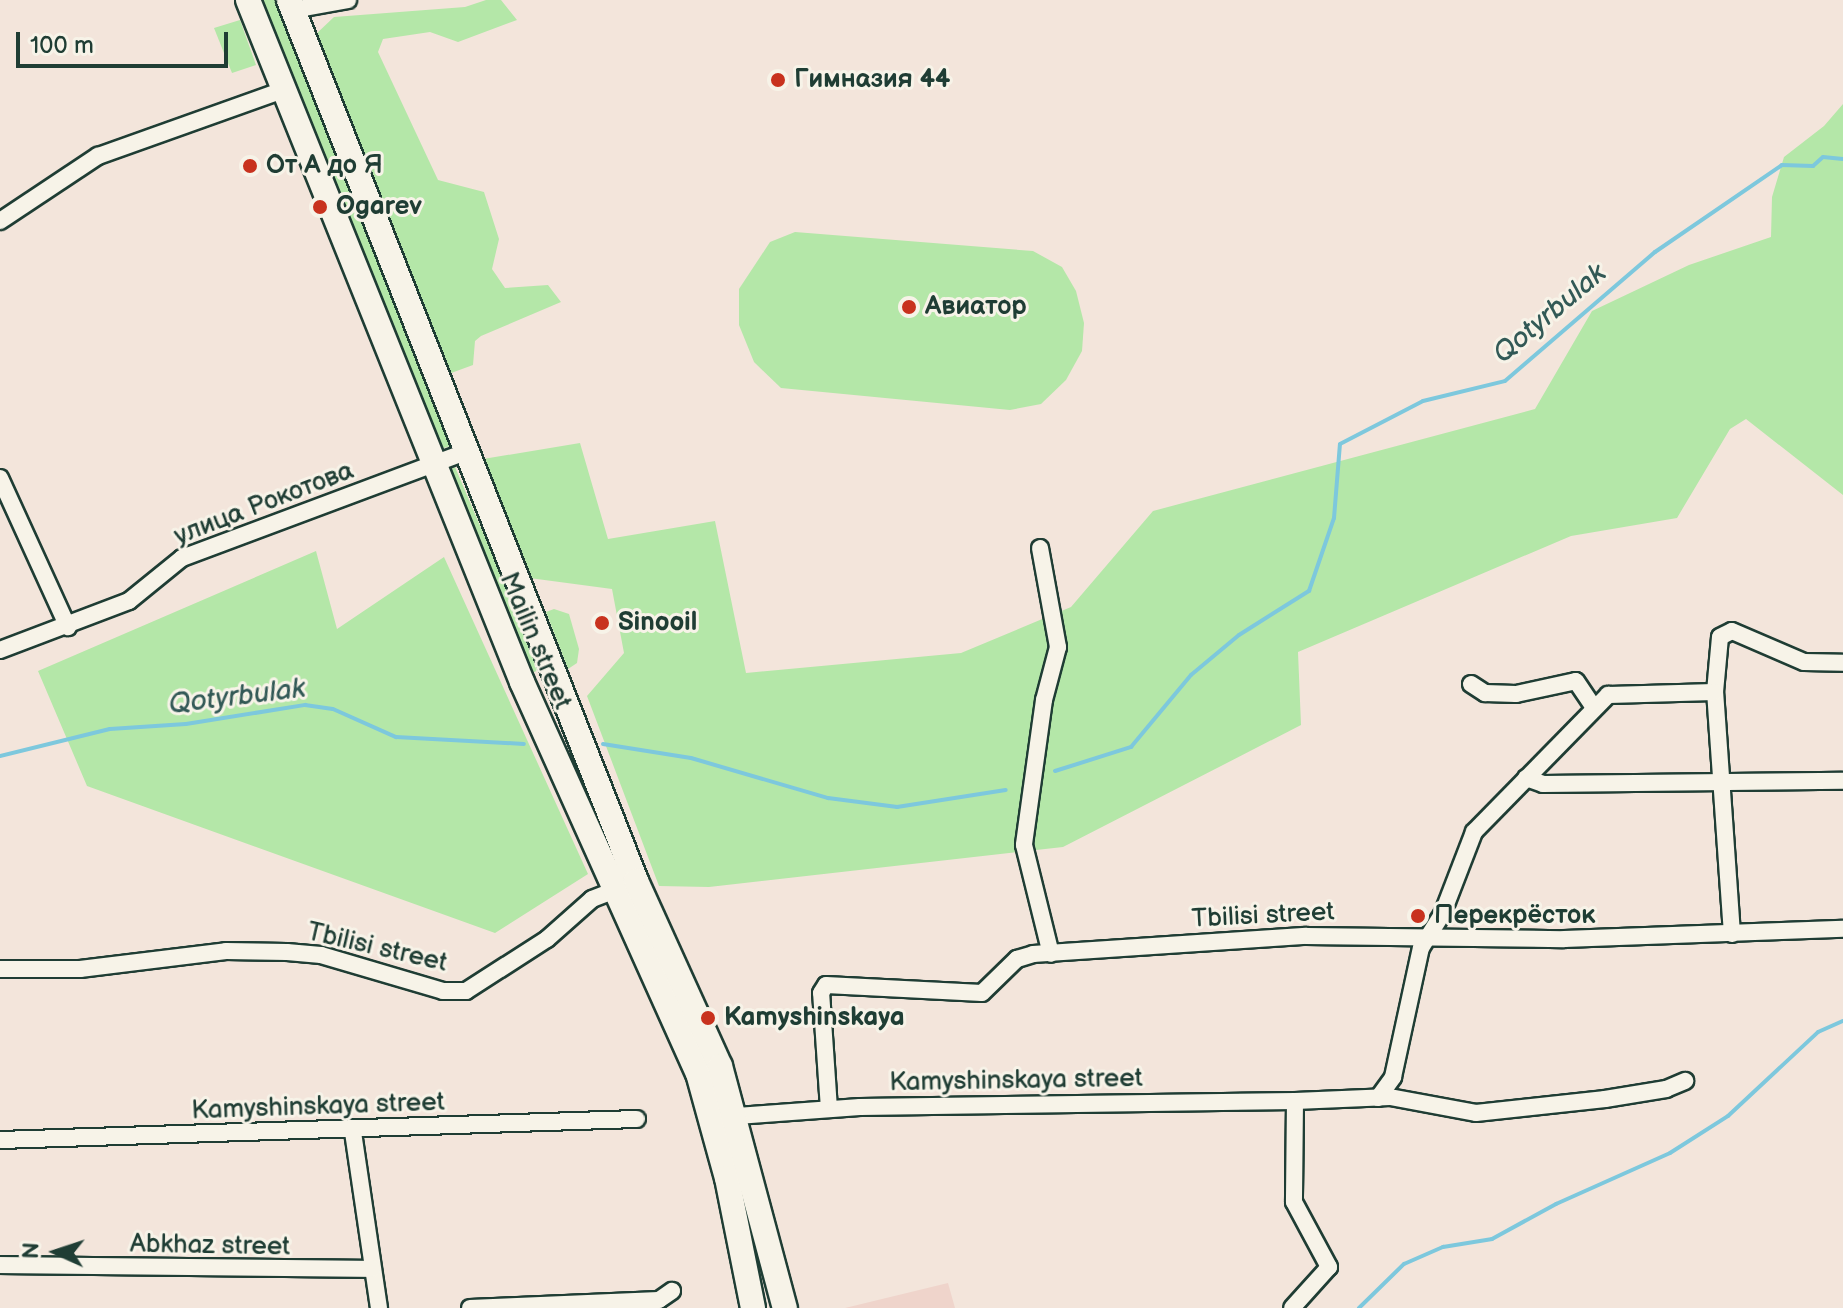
<!DOCTYPE html>
<meta charset="utf-8">
<style>
body{margin:0}
#map{position:relative;width:1843px;height:1308px;overflow:hidden;background:#f3e5db;font-family:"Balsamiq Sans",sans-serif}
div>[style]{position:absolute}
.built>*{inset:0;background:#efd4cb}
.green>*{inset:0;background:#b4e7a8}
.stream>*{height:4px;margin:-2px;padding:0 2px;transform-origin:2px;border-radius:2px;background:#7dc8dd}
.roads{filter:drop-shadow(2px 0 #1f3d34) drop-shadow(-2px 0 #1f3d34) drop-shadow(0 2px #1f3d34) drop-shadow(0 -2px #1f3d34)}
.street>*{height:16px;margin:-8px;padding:0 8px;transform-origin:8px;border-radius:8px;background:#f7f3e8}
.secondary>*{height:24px;margin:-12px;padding:0 12px;transform-origin:12px;border-radius:12px;background:#f7f3e8}
.dots>*{width:22px;height:22px;translate:-50% -50%;box-sizing:border-box;border:4px solid #f7f3e8;border-radius:50%}
span{translate:-50% -50%;white-space:nowrap;text-align:center;line-height:1.15;-webkit-text-stroke:6px #f7f3e8;paint-order:stroke}
.poi-label{font-size:26px;color:#1f3d34;font-weight:700}
.left{translate:0 -50%;text-align:left}
.street-label{font-size:26px;color:#1f3d34}
.water-label{font-size:28px;color:#325956;font-style:italic}
.north{position:absolute;left:16px;top:1212px;width:80px;height:80px;-webkit-text-stroke:6px #f7f3e8;paint-order:stroke;rotate:273deg;font-size:22px;font-weight:700;line-height:32px;text-align:center;color:#1f3d34}
.north::after{content:'';display:block;margin:auto;width:28px;height:36px;background:#1f3d34;clip-path:polygon(50% 0,100% 100%,50% 72%,0 100%)}
.scale{position:absolute;left:16px;top:32px;width:212px;height:36px;box-sizing:border-box;border:4px solid #1f3d34;border-top:0;padding-left:10px;font-size:24px;line-height:28px;white-space:nowrap;color:#1f3d34;-webkit-text-stroke:6px #f7f3e8;paint-order:stroke}
</style>
<div id="map">
<div class="built">
<div style="clip-path:polygon(948px 1283px,955px 1308px,845px 1308px)"></div>
</div>
<div class="green">
<div style="clip-path:polygon(254px 0,284px 0,453px 445px,444px 448px,437px 443px)"></div>
<div style="clip-path:polygon(486px 0,501px 0,517px 20px,458px 42px,430px 32px,383px 39px,378px 52px,438px 180px,484px 192px,499px 239px,492px 269px,505px 288px,548px 285px,561px 302px,481px 336px,475px 341px,473px 365px,443px 376px,315px 35px,334px 17px,465px 7px)"></div>
<div style="clip-path:polygon(240px 20px,256px 65px,232px 73px,214px 28px)"></div>
<div style="clip-path:polygon(1843px 104px,1843px 495px,1746px 419px,1730px 429px,1677px 518px,1571px 536px,1298px 652px,1301px 725px,1063px 847px,709px 887px,659px 886px,587px 696px,624px 653px,612px 589px,522px 577px,477px 460px,580px 443px,608px 539px,715px 521px,746px 673px,961px 653px,1071px 607px,1153px 511px,1535px 409px,1592px 311px,1689px 265px,1771px 237px,1772px 197px,1784px 157px,1824px 126px)"></div>
<div style="clip-path:polygon(795px 232px,1033px 251px,1062px 267px,1076px 291px,1084px 323px,1082px 351px,1066px 380px,1041px 404px,1010px 410px,781px 388px,754px 362px,739px 325px,739px 289px,770px 242px)"></div>
<div style="clip-path:polygon(455px 467px,528px 638px,539px 667px,535px 672px,530px 671px,448px 470px)"></div>
<div style="clip-path:polygon(316px 551px,337px 629px,444px 557px,588px 874px,495px 933px,87px 786px,38px 671px)"></div>
<div style="clip-path:polygon(554px 609px,569px 614px,579px 649px,577px 663px,568px 669px,546px 612px)"></div>
</div>
<div class="stream">
<div style="left:603px;top:744px;width:89px;rotate:9deg"></div>
<div style="left:691px;top:758px;width:143px;rotate:16.3deg"></div>
<div style="left:828px;top:798px;width:70px;rotate:7.4deg"></div>
<div style="left:897px;top:807px;width:110px;rotate:-8.9deg"></div>
<div style="left:0;top:756px;width:113px;rotate:-13.8deg"></div>
<div style="left:110px;top:729px;width:76px;rotate:-3.8deg"></div>
<div style="left:186px;top:724px;width:121px;rotate:-9.1deg"></div>
<div style="left:305px;top:705px;width:28px;rotate:8deg"></div>
<div style="left:333px;top:709px;width:69px;rotate:24deg"></div>
<div style="left:396px;top:737px;width:128px;rotate:3.1deg"></div>
<div style="left:1055px;top:771px;width:80px;rotate:-17.5deg"></div>
<div style="left:1131px;top:747px;width:94px;rotate:-50.2deg"></div>
<div style="left:1191px;top:675px;width:62px;rotate:-39.8deg"></div>
<div style="left:1239px;top:635px;width:83px;rotate:-32.2deg"></div>
<div style="left:1309px;top:591px;width:77px;rotate:-71.1deg"></div>
<div style="left:1334px;top:518px;width:74px;rotate:-85.4deg"></div>
<div style="left:1340px;top:444px;width:93px;rotate:-27.4deg"></div>
<div style="left:1423px;top:401px;width:84px;rotate:-13.7deg"></div>
<div style="left:1505px;top:381px;width:198px;rotate:-40.7deg"></div>
<div style="left:1655px;top:252px;width:154px;rotate:-34.4deg"></div>
<div style="left:1782px;top:165px;width:31px;rotate:2deg"></div>
<div style="left:1813px;top:166px;width:13px;rotate:-42deg"></div>
<div style="left:1823px;top:157px;width:20px;rotate:6deg"></div>
<div style="left:1359px;top:1308px;width:63px;rotate:-44.4deg"></div>
<div style="left:1404px;top:1264px;width:43px;rotate:-23.6deg"></div>
<div style="left:1443px;top:1247px;width:50px;rotate:-9.3deg"></div>
<div style="left:1492px;top:1239px;width:73px;rotate:-28.7deg"></div>
<div style="left:1556px;top:1204px;width:125px;rotate:-24.1deg"></div>
<div style="left:1670px;top:1153px;width:69px;rotate:-32.5deg"></div>
<div style="left:1728px;top:1116px;width:123px;rotate:-43deg"></div>
<div style="left:1818px;top:1032px;width:27px;rotate:-24deg"></div>
</div>
<div class="roads">
<div class="street">
<div style="left:293px;top:10px;width:56px;rotate:-10.3deg"></div>
<div style="left:0;top:221px;width:118px;rotate:-33.6deg"></div>
<div style="left:98px;top:156px;width:196px;rotate:-19.6deg"></div>
<div style="left:0;top:478px;width:164px;rotate:65.5deg"></div>
<div style="left:1040px;top:548px;width:101px;rotate:79.7deg"></div>
<div style="left:1058px;top:647px;width:55px;rotate:104.8deg"></div>
<div style="left:1044px;top:700px;width:146px;rotate:97.9deg"></div>
<div style="left:1024px;top:845px;width:112px;rotate:76.1deg"></div>
<div style="left:0;top:650px;width:138px;rotate:-20.8deg"></div>
<div style="left:129px;top:601px;width:68px;rotate:-39.1deg"></div>
<div style="left:182px;top:558px;width:302px;rotate:-20.5deg"></div>
<div style="left:1471px;top:684px;width:17px;rotate:33deg"></div>
<div style="left:1485px;top:693px;width:31px;rotate:2deg"></div>
<div style="left:1516px;top:694px;width:61px;rotate:-12.2deg"></div>
<div style="left:1576px;top:681px;width:30px;rotate:56deg"></div>
<div style="left:1526px;top:778px;width:18px;rotate:19deg"></div>
<div style="left:1543px;top:784px;width:300px;rotate:-0.6deg"></div>
<div style="left:1732px;top:934px;width:243px;rotate:-94deg"></div>
<div style="left:1715px;top:692px;width:55px;rotate:-84.8deg"></div>
<div style="left:1720px;top:637px;width:13px;rotate:-27deg"></div>
<div style="left:1732px;top:631px;width:78px;rotate:23.3deg"></div>
<div style="left:1804px;top:662px;width:39px;rotate:1deg"></div>
<div style="left:0;top:969px;width:80px"></div>
<div style="left:80px;top:969px;width:147px;rotate:-7deg"></div>
<div style="left:226px;top:951px;width:61px;rotate:0.9deg"></div>
<div style="left:287px;top:952px;width:34px;rotate:5deg"></div>
<div style="left:321px;top:955px;width:127px;rotate:16.4deg"></div>
<div style="left:443px;top:991px;width:23px"></div>
<div style="left:466px;top:991px;width:96px;rotate:-32.7deg"></div>
<div style="left:547px;top:939px;width:60px;rotate:-41.6deg"></div>
<div style="left:592px;top:899px;width:25px;rotate:-21deg"></div>
<div style="left:1378px;top:1098px;width:26px;rotate:-54deg"></div>
<div style="left:1393px;top:1077px;width:132px;rotate:-77.8deg"></div>
<div style="left:1421px;top:948px;width:39px;rotate:-58deg"></div>
<div style="left:1442px;top:915px;width:89px;rotate:-68.9deg"></div>
<div style="left:1474px;top:832px;width:192px;rotate:-45.6deg"></div>
<div style="left:1608px;top:695px;width:107px;rotate:-1.6deg"></div>
<div style="left:1295px;top:1101px;width:95px;rotate:-2.4deg"></div>
<div style="left:1390px;top:1097px;width:87px;rotate:10.5deg"></div>
<div style="left:1476px;top:1113px;width:130px;rotate:-6.2deg"></div>
<div style="left:1605px;top:1099px;width:62px;rotate:-9.3deg"></div>
<div style="left:1666px;top:1089px;width:21px;rotate:-23deg"></div>
<div style="left:829px;top:1109px;width:116px;rotate:-93.9deg"></div>
<div style="left:821px;top:993px;width:9px;rotate:-58deg"></div>
<div style="left:826px;top:985px;width:156px;rotate:2.9deg"></div>
<div style="left:982px;top:993px;width:49px;rotate:-44.2deg"></div>
<div style="left:1017px;top:959px;width:17px;rotate:-17deg"></div>
<div style="left:1033px;top:954px;width:274px;rotate:-3.8deg"></div>
<div style="left:1306px;top:936px;width:258px;rotate:0.7deg"></div>
<div style="left:1564px;top:939px;width:279px;rotate:-2.1deg"></div>
<div style="left:737px;top:1116px;width:123px;rotate:-4.2deg"></div>
<div style="left:860px;top:1107px;width:435px;rotate:-0.8deg"></div>
<div style="left:1295px;top:1101px;width:101px;rotate:90.6deg"></div>
<div style="left:1294px;top:1202px;width:74px;rotate:61.7deg"></div>
<div style="left:1329px;top:1267px;width:55px;rotate:132.1deg"></div>
<div style="left:353px;top:1132px;width:178px;rotate:81.6deg"></div>
<div style="left:0;top:1140px;width:637px;rotate:-1.89deg"></div>
<div style="left:0;top:1265px;width:372px;rotate:0.6deg"></div>
<div style="left:470px;top:1308px;width:189px;rotate:-2.4deg"></div>
<div style="left:659px;top:1300px;width:16px;rotate:-35deg"></div>
</div>
<div class="secondary">
<div style="left:248px;top:0;width:735px;rotate:68.11deg"></div>
<div style="left:522px;top:682px;width:429px;rotate:65.8deg"></div>
<div style="left:698px;top:1073px;width:109px;rotate:74.6deg"></div>
<div style="left:727px;top:1178px;width:133px;rotate:78.7deg"></div>
<div style="left:289px;top:0;width:947px;rotate:68.5deg"></div>
<div style="left:636px;top:881px;width:203px;rotate:65.6deg"></div>
<div style="left:720px;top:1066px;width:251px;rotate:75deg"></div>
</div>
</div>
<div class="dots">
<div style="left:778px;top:80px;background:#c8321e"></div>
<div style="left:250px;top:166px;background:#c8321e"></div>
<div style="left:320px;top:207px;background:#c8321e"></div>
<div style="left:909px;top:307px;background:#c8321e"></div>
<div style="left:602px;top:623px;background:#c8321e"></div>
<div style="left:1418px;top:916px;background:#c8321e"></div>
<div style="left:708px;top:1018px;background:#c8321e"></div>
</div>
<div class="poi-label">
<span class="left" style="left:794px;top:80px">Гимназия 44</span>
<span class="left" style="left:266px;top:166px">От А до Я</span>
<span class="left" style="left:336px;top:207px">Ogarev</span>
<span class="left" style="left:925px;top:307px">Авиатор</span>
<span class="left" style="left:618px;top:623px">Sinooil</span>
<span class="left" style="left:1434px;top:916px">Перекрёсток</span>
<span class="left" style="left:724px;top:1018px">Kamyshinskaya</span>
</div>
<div class="street-label">
<span style="left:264px;top:504px;rotate:-21deg">улица Рокотова</span>
<span style="left:535px;top:641px;rotate:67deg">Mailin street</span>
<span style="left:1263px;top:916px;rotate:-3deg">Tbilisi street</span>
<span style="left:377px;top:948px;rotate:13deg">Tbilisi street</span>
<span style="left:1016px;top:1081px;rotate:-1deg">Kamyshinskaya street</span>
<span style="left:318px;top:1107px;rotate:-2deg">Kamyshinskaya street</span>
<span style="left:210px;top:1246px;rotate:1deg">Abkhaz street</span>
</div>
<div class="water-label">
<span style="left:1550px;top:314px;rotate:-40deg">Qotyrbulak</span>
<span style="left:237px;top:697px;rotate:-7deg">Qotyrbulak</span>
</div>
<div class="north">N</div>
<div class="scale">100 m</div>
</div>
